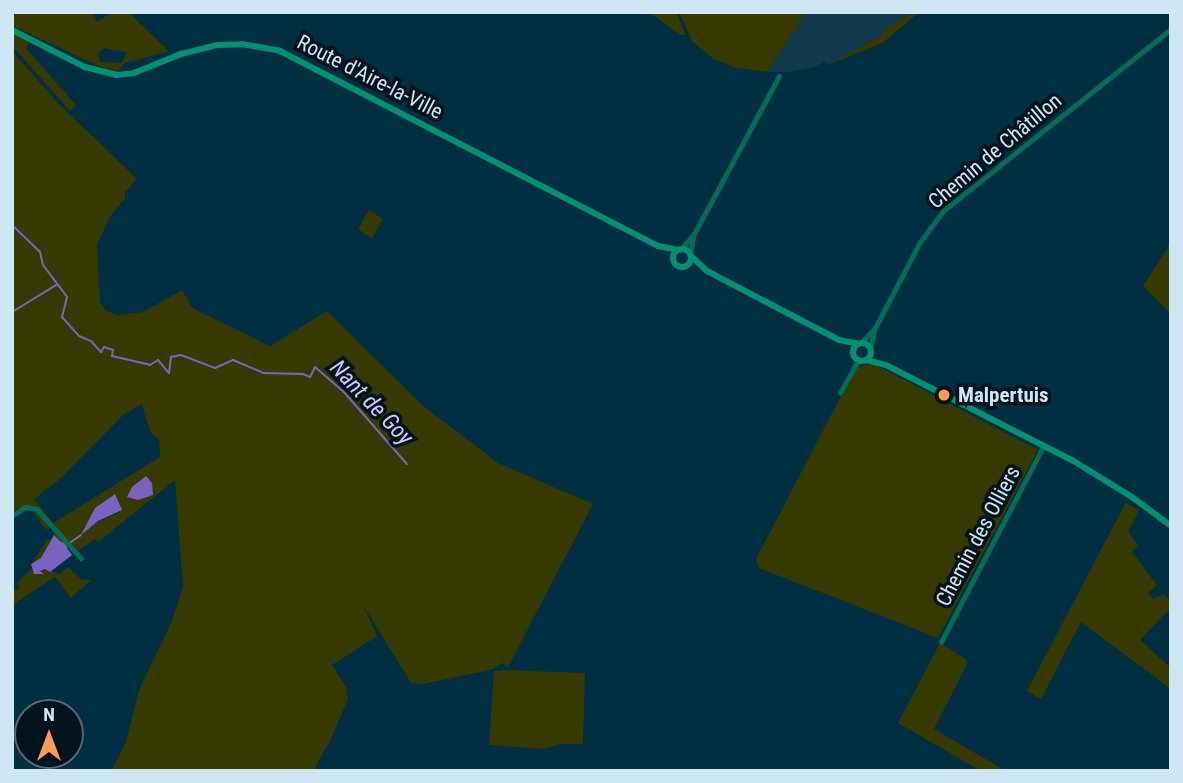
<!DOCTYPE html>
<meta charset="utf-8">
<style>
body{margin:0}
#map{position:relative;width:1183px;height:783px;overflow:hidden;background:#002e43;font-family:"Roboto Condensed",sans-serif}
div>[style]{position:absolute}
.built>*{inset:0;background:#103a4c}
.green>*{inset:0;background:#373a00}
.water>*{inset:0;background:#7a62c1}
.stream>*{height:2px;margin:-1px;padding:0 1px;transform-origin:1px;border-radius:1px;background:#7a62c1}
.minor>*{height:4.5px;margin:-2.25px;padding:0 2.25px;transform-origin:2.25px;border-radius:2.25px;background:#026e59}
.secondary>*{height:6px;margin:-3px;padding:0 3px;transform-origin:3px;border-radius:3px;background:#059074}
.secondary>.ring{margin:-3px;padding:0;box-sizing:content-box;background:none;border:6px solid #059074;border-radius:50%}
.dots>*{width:19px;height:19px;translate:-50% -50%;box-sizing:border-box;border:4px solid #04141d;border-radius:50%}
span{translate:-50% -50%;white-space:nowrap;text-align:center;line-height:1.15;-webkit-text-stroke:7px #04141d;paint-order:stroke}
.street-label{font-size:21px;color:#cfe6f3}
.poi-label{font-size:21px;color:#cfe6f3;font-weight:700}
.left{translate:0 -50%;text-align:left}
.water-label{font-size:23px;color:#d1c9fb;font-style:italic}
.frame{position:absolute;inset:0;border:14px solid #cfe6f3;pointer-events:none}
.north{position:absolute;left:14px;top:699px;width:70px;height:70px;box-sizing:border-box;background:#04141d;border:2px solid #556873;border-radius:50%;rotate:0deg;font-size:19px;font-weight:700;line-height:28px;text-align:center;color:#cfe6f3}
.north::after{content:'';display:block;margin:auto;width:24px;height:32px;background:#fe9b59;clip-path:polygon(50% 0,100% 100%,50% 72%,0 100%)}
</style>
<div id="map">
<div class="built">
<div style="clip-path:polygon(806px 12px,912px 12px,881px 32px,882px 35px,828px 65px,824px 61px,818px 66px,789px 72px,767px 72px)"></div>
</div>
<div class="green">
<div style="clip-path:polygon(evenodd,17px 12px,92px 12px,97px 22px,112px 12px,128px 12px,169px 51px,125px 63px,118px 71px,105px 69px,12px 26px,12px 16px,17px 12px,104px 48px,126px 52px,125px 57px,121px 63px,100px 62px,98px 53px,104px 48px)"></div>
<div style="clip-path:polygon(649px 12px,676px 12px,686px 35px,680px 35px)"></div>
<div style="clip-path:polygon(679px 12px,806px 12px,767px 72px,736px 68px,712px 58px,692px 41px)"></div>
<div style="clip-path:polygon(912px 12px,919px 12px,884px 42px,828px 65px,882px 35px,881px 32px)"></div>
<div style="clip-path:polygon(12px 33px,30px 43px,26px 48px,76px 105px,70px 111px,12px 46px)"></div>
<div style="clip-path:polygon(evenodd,12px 51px,57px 102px,137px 179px,125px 192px,125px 198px,110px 217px,97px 244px,100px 302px,106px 311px,118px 315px,143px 312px,182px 290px,192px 308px,270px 346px,327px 311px,422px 405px,498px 463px,593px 504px,508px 667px,502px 663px,493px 669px,424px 684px,411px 683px,363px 605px,377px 636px,332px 665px,346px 687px,348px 699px,330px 741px,313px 771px,111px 771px,126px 742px,139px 690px,172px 621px,183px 587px,175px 480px,98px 542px,95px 539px,76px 552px,68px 543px,51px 556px,32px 563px,48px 538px,50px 541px,54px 534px,51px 528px,45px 529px,31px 509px,19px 508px,12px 513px,12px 51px,142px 404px,150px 432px,159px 439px,160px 457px,53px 523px,34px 499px,60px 479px,123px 415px,142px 404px,12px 51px,114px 494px,120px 512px,91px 525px,95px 508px,114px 494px)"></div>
<div style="clip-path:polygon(369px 210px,383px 219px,372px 239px,358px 229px)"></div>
<div style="clip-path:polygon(1171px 242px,1171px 314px,1143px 286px)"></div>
<div style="clip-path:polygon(872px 363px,1038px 450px,938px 638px,759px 568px,756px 559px,855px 369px)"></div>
<div style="clip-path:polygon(1126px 502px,1139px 511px,1128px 531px,1138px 546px,1132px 552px,1157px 585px,1148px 593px,1154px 599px,1164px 594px,1171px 602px,1171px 608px,1140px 640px,1171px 668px,1171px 689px,1081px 622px,1041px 699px,1027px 691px)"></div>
<div style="clip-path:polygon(68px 567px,82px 580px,91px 580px,71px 598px,55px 577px,12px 605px,13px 591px,20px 588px,17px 583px,31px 569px,42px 573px,40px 570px,46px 569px,59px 574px)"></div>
<div style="clip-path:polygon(940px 643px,966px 659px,967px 664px,934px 729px,1006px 771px,981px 771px,898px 723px)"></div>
<div style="clip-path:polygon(505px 670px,585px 673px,583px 744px,561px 744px,543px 749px,489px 745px,494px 671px)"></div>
</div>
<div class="water">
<div style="clip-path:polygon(146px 476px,152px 483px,153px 495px,138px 500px,127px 497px,132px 487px)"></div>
<div style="clip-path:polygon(115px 494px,122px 510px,98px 521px,81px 535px,95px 508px)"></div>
<div style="clip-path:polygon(54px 535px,61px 542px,69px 544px,67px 548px,72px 555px,50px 572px,45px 569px,40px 571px,44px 574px,34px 574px,31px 564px,41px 558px)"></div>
</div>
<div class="stream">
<div style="left:12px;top:225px;width:39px;rotate:44deg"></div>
<div style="left:40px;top:252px;width:13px;rotate:77deg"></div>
<div style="left:43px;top:265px;width:40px;rotate:53deg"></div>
<div style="left:67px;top:297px;width:21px;rotate:104deg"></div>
<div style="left:62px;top:317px;width:25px;rotate:48deg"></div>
<div style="left:79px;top:336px;width:13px;rotate:23deg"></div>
<div style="left:91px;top:341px;width:15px;rotate:48deg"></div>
<div style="left:101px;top:352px;width:6px;rotate:-59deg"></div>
<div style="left:104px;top:347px;width:9px;rotate:18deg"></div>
<div style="left:113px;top:350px;width:6px;rotate:99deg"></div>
<div style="left:112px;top:356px;width:39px;rotate:13deg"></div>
<div style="left:150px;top:365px;width:9px;rotate:-32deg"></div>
<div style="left:158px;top:360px;width:17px;rotate:50deg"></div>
<div style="left:169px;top:373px;width:16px;rotate:-83deg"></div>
<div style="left:171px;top:357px;width:10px;rotate:-11deg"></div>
<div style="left:181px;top:355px;width:36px;rotate:21deg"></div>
<div style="left:215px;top:368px;width:20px;rotate:-24deg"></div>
<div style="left:233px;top:360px;width:33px;rotate:23deg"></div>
<div style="left:263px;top:373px;width:40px;rotate:1.4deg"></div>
<div style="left:303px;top:374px;width:8px;rotate:23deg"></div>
<div style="left:310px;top:377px;width:11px;rotate:-63deg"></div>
<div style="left:315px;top:367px;width:37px;rotate:41deg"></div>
<div style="left:343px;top:391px;width:97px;rotate:48.8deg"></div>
<div style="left:12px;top:312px;width:52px;rotate:-31.5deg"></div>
<div style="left:71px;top:542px;width:12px;rotate:-35deg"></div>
</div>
<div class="minor">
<div style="left:681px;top:249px;width:20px;rotate:-49deg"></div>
<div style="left:694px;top:234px;width:179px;rotate:-61.7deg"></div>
<div style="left:690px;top:254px;width:16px;rotate:-79deg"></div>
<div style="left:861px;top:343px;width:21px;rotate:-47deg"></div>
<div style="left:875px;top:328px;width:97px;rotate:-62.4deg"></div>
<div style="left:920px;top:242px;width:39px;rotate:-53deg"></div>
<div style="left:943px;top:211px;width:292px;rotate:-38.6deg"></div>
<div style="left:870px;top:348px;width:16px;rotate:-76deg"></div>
<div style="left:840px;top:393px;width:38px;rotate:-61deg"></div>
<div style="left:12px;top:516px;width:16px;rotate:-35deg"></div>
<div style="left:25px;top:507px;width:12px;rotate:9deg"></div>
<div style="left:37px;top:509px;width:66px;rotate:48.1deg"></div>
<div style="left:941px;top:642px;width:222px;rotate:-62.4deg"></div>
</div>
<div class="secondary">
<div style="left:12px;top:30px;width:82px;rotate:26.9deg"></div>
<div style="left:85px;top:67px;width:32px;rotate:14deg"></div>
<div style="left:116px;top:75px;width:18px;rotate:-6deg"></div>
<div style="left:134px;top:73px;width:51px;rotate:-22deg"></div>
<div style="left:181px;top:54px;width:38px;rotate:-14deg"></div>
<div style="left:218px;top:45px;width:24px;rotate:-2deg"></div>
<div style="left:242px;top:44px;width:39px;rotate:10deg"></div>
<div style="left:280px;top:51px;width:425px;rotate:27.3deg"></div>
<div style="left:658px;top:246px;width:20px;rotate:11deg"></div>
<div class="ring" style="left:673px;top:249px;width:12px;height:12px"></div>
<div style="left:691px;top:256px;width:22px;rotate:43deg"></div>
<div style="left:707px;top:271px;width:149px;rotate:27.6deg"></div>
<div style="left:839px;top:340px;width:20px;rotate:11deg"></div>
<div class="ring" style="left:853px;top:343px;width:12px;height:12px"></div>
<div style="left:866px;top:360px;width:21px;rotate:14deg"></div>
<div style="left:886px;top:365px;width:209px;rotate:27.1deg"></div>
<div style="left:1072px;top:460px;width:70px;rotate:31.7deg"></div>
<div style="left:1132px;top:497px;width:49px;rotate:36.6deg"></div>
</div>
<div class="dots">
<div style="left:944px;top:395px;background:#fe9b59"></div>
</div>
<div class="street-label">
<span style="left:370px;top:77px;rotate:27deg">Route d'Aire-la-Ville</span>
<span style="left:995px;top:151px;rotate:-40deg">Chemin de Châtillon</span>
<span style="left:978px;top:536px;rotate:-62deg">Chemin des Olliers</span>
</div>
<div class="poi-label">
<span class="left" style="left:958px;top:395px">Malpertuis</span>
</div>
<div class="water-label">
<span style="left:371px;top:403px;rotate:46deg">Nant de Goy</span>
</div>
<div class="frame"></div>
<div class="north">N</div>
</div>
